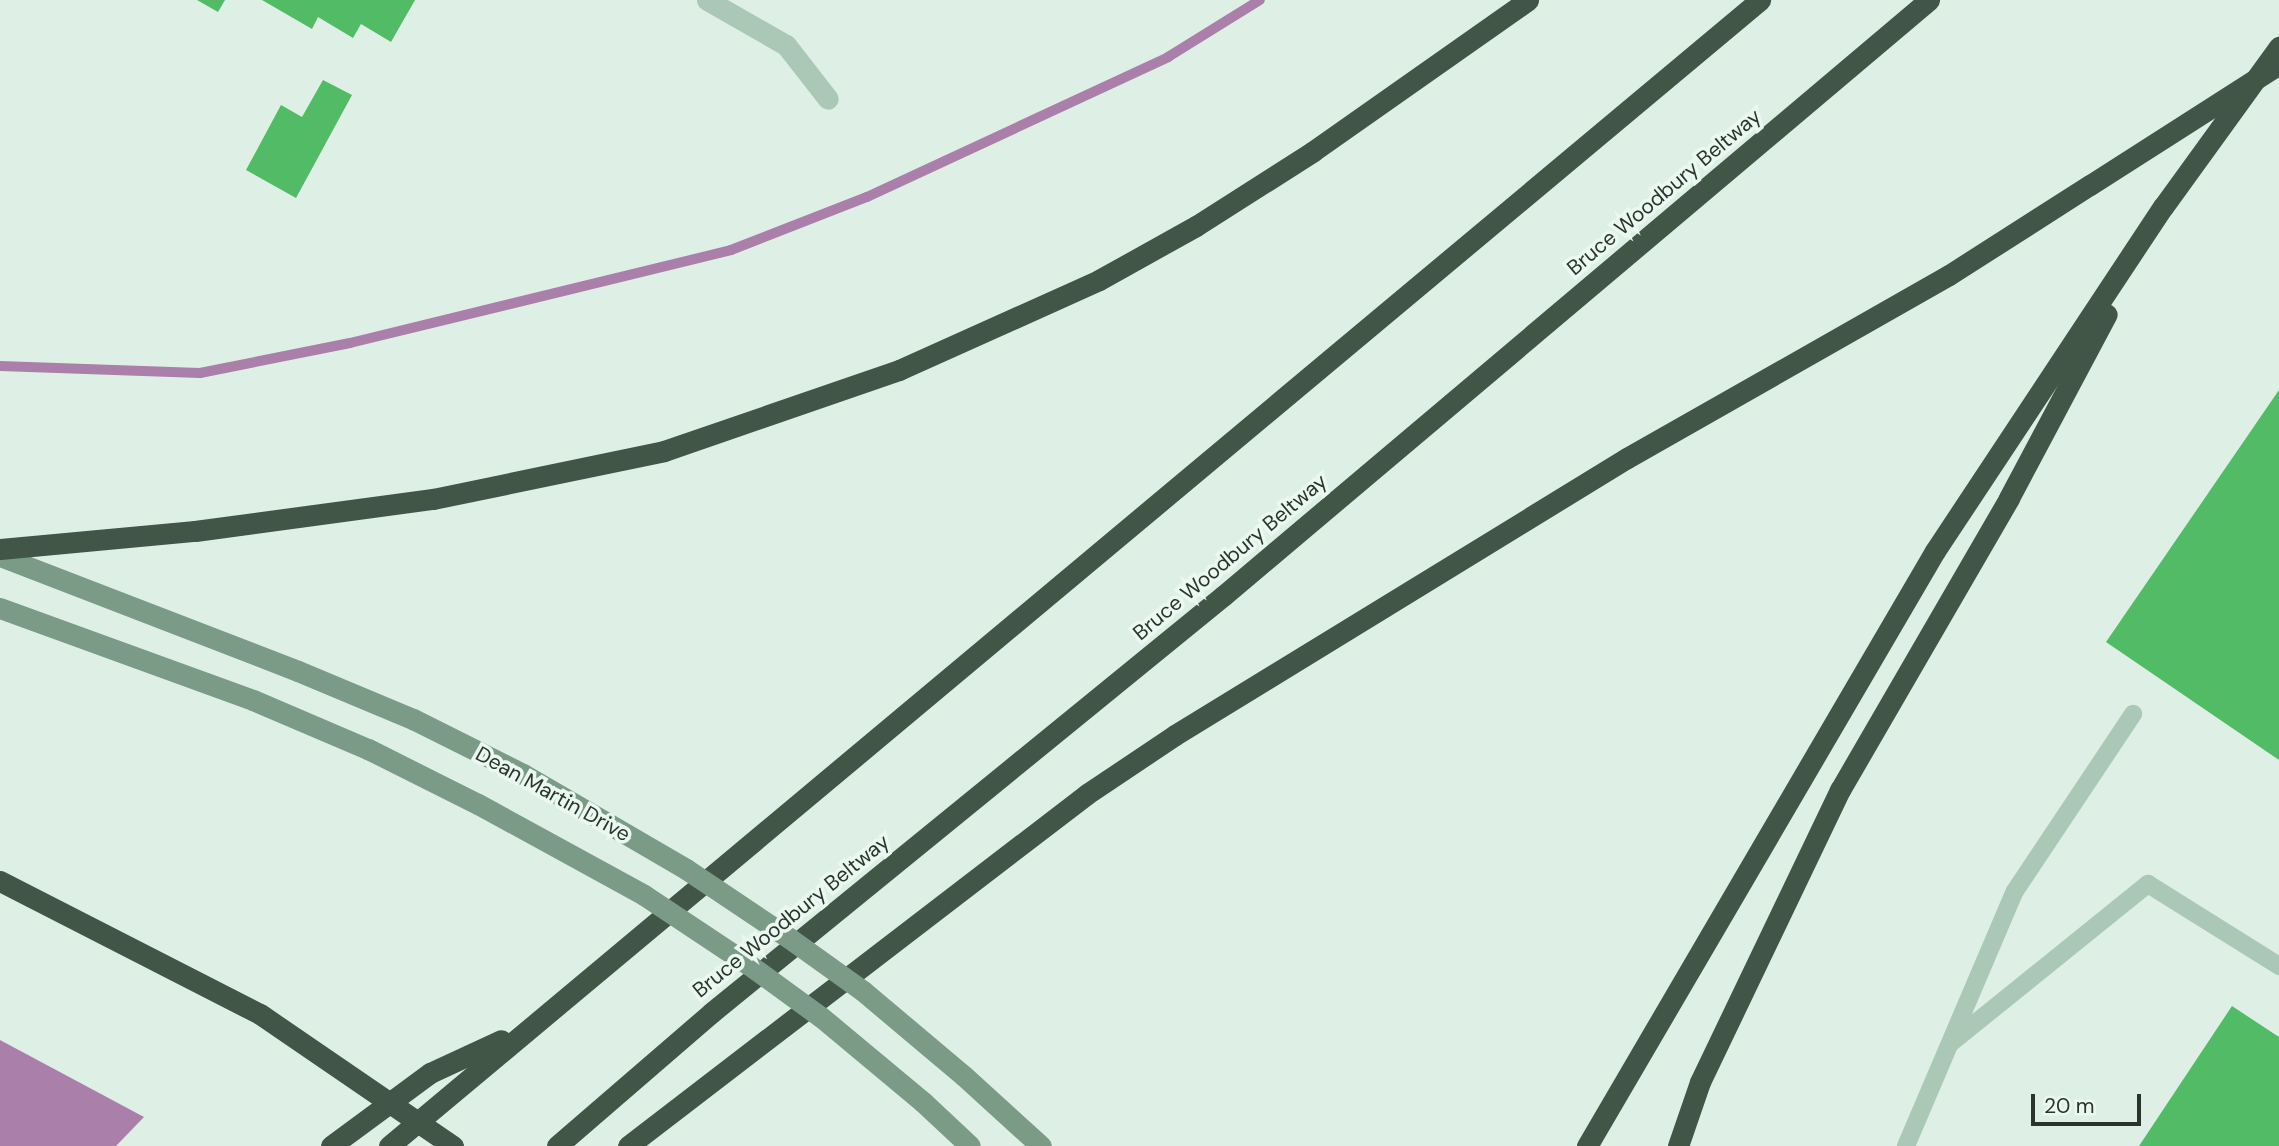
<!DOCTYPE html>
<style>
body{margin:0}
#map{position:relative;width:2279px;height:1146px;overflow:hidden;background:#def0e6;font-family:"DM Sans",sans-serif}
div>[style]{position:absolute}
.water>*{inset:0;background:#aa7faa}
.stream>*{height:10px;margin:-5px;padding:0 5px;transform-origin:5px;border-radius:5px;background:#aa7faa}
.building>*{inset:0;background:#51bb65}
.lane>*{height:18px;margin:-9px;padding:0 9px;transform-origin:9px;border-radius:9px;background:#abc7b6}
.street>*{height:21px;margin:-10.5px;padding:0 10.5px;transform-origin:10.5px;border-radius:10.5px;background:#abc7b6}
.secondary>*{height:21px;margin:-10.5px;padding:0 10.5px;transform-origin:10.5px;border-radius:10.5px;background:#7c9b86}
.highway>*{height:21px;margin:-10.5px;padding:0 10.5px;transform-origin:10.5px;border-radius:10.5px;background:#415646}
.secondary-bridge>*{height:21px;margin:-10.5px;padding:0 10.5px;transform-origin:10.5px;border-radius:10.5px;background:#7c9b86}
.highway-bridge>*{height:21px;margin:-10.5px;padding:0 10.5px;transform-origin:10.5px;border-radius:10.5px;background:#415646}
span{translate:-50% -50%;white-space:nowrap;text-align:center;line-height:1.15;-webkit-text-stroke:7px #eaf8f1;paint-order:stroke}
.street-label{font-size:21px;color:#29352c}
.scale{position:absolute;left:2031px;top:1094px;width:110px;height:32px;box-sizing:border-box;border:4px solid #29352c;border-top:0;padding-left:9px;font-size:21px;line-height:24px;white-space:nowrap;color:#29352c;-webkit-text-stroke:5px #eaf8f1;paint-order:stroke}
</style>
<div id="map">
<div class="water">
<div style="clip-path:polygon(0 1040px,144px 1117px,116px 1146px,0 1146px)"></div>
</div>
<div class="stream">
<div style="left:0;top:366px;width:200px;rotate:2deg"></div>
<div style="left:200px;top:373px;width:153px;rotate:-11.3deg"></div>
<div style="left:350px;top:343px;width:392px;rotate:-13.7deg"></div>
<div style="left:731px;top:250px;width:146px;rotate:-21.3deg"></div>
<div style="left:867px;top:197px;width:332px;rotate:-24.9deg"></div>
<div style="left:1168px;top:57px;width:108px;rotate:-31.8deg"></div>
</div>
<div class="building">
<div style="clip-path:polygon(197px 0,225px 0,218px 12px)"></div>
<div style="clip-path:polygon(262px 0,415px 0,391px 42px,361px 24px,353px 38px,318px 17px,312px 29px)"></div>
<div style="clip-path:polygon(323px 80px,352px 95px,296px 198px,246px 170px,281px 105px,302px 117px)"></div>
<div style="clip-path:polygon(2279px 390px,2279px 760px,2106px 642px)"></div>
<div style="clip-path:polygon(2232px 1006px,2279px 1037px,2279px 1146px,2139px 1146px)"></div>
</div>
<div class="lane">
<div style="left:1952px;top:1042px;width:252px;rotate:-38.9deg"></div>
<div style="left:2148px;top:884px;width:155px;rotate:32deg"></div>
<div style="left:1906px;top:1146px;width:277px;rotate:-66.9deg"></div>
<div style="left:2015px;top:891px;width:213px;rotate:-56.3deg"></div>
</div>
<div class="street">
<div style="left:707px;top:0;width:91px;rotate:29.7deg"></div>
<div style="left:786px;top:45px;width:68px;rotate:52.1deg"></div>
</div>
<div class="secondary">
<div style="left:0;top:556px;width:319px;rotate:21.1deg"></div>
<div style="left:298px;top:671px;width:125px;rotate:22.7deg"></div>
<div style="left:413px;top:719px;width:123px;rotate:26.6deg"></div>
<div style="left:0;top:608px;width:269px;rotate:20deg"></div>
<div style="left:253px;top:700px;width:125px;rotate:23.1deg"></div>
<div style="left:368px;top:749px;width:123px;rotate:26.6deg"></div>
<div style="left:964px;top:1076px;width:104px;rotate:42.3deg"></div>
<div style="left:923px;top:1102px;width:64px;rotate:43.1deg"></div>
</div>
<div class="highway">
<div style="left:0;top:549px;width:196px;rotate:-5.3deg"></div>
<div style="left:195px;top:531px;width:240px;rotate:-7.7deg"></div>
<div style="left:433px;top:499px;width:236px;rotate:-11.7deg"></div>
<div style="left:664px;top:451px;width:249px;rotate:-19deg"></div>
<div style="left:899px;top:370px;width:219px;rotate:-24.2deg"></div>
<div style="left:1099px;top:280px;width:111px;rotate:-29.1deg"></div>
<div style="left:1196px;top:226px;width:138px;rotate:-32.5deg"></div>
<div style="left:1312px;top:152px;width:264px;rotate:-35.1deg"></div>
<div style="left:0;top:881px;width:292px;rotate:27.1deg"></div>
<div style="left:331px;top:1146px;width:123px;rotate:-36.4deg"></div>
<div style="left:430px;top:1073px;width:78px;rotate:-24.9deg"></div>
<div style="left:389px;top:1146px;width:1787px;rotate:-39.89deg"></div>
<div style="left:557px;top:1146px;width:203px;rotate:-40.8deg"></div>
<div style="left:711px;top:1013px;width:660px;rotate:-39.16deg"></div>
<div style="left:1223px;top:596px;width:924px;rotate:-40.17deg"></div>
<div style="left:628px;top:1146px;width:578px;rotate:-37.48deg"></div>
<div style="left:1087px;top:794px;width:106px;rotate:-33.8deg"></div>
<div style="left:1175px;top:735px;width:530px;rotate:-31.5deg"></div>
<div style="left:1627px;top:458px;width:370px;rotate:-29.6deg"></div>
<div style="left:1949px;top:275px;width:167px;rotate:-32.6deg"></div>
<div style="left:1587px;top:1146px;width:689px;rotate:-59.68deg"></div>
<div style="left:1935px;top:551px;width:413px;rotate:-56.5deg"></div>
<div style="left:2163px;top:207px;width:198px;rotate:-54.1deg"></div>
<div style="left:1678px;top:1146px;width:68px;rotate:-71deg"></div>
<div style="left:1700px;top:1082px;width:324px;rotate:-64.4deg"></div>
<div style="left:1840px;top:790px;width:337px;rotate:-59.9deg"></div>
<div style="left:2009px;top:498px;width:208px;rotate:-62deg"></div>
</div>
<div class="secondary-bridge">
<div style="left:523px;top:774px;width:189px;rotate:30.2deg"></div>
<div style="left:686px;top:869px;width:124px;rotate:33.8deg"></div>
<div style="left:789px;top:938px;width:91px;rotate:35.6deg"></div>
<div style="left:863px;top:991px;width:132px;rotate:40.1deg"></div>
<div style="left:478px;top:804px;width:189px;rotate:28.7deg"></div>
<div style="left:644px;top:895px;width:125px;rotate:33.6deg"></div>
<div style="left:748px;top:964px;width:90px;rotate:36deg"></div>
<div style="left:821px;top:1017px;width:133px;rotate:39.8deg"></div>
</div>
<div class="highway-bridge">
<div style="left:2090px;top:185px;width:224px;rotate:-32.6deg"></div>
<div style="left:260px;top:1014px;width:234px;rotate:34.4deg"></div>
</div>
<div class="street-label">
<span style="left:1664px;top:192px;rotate:-40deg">Bruce Woodbury Beltway</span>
<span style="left:1230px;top:557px;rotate:-40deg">Bruce Woodbury Beltway</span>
<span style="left:553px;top:794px;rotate:29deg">Dean Martin Drive</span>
<span style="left:791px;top:916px;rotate:-39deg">Bruce Woodbury Beltway</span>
</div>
<div class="scale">20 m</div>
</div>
